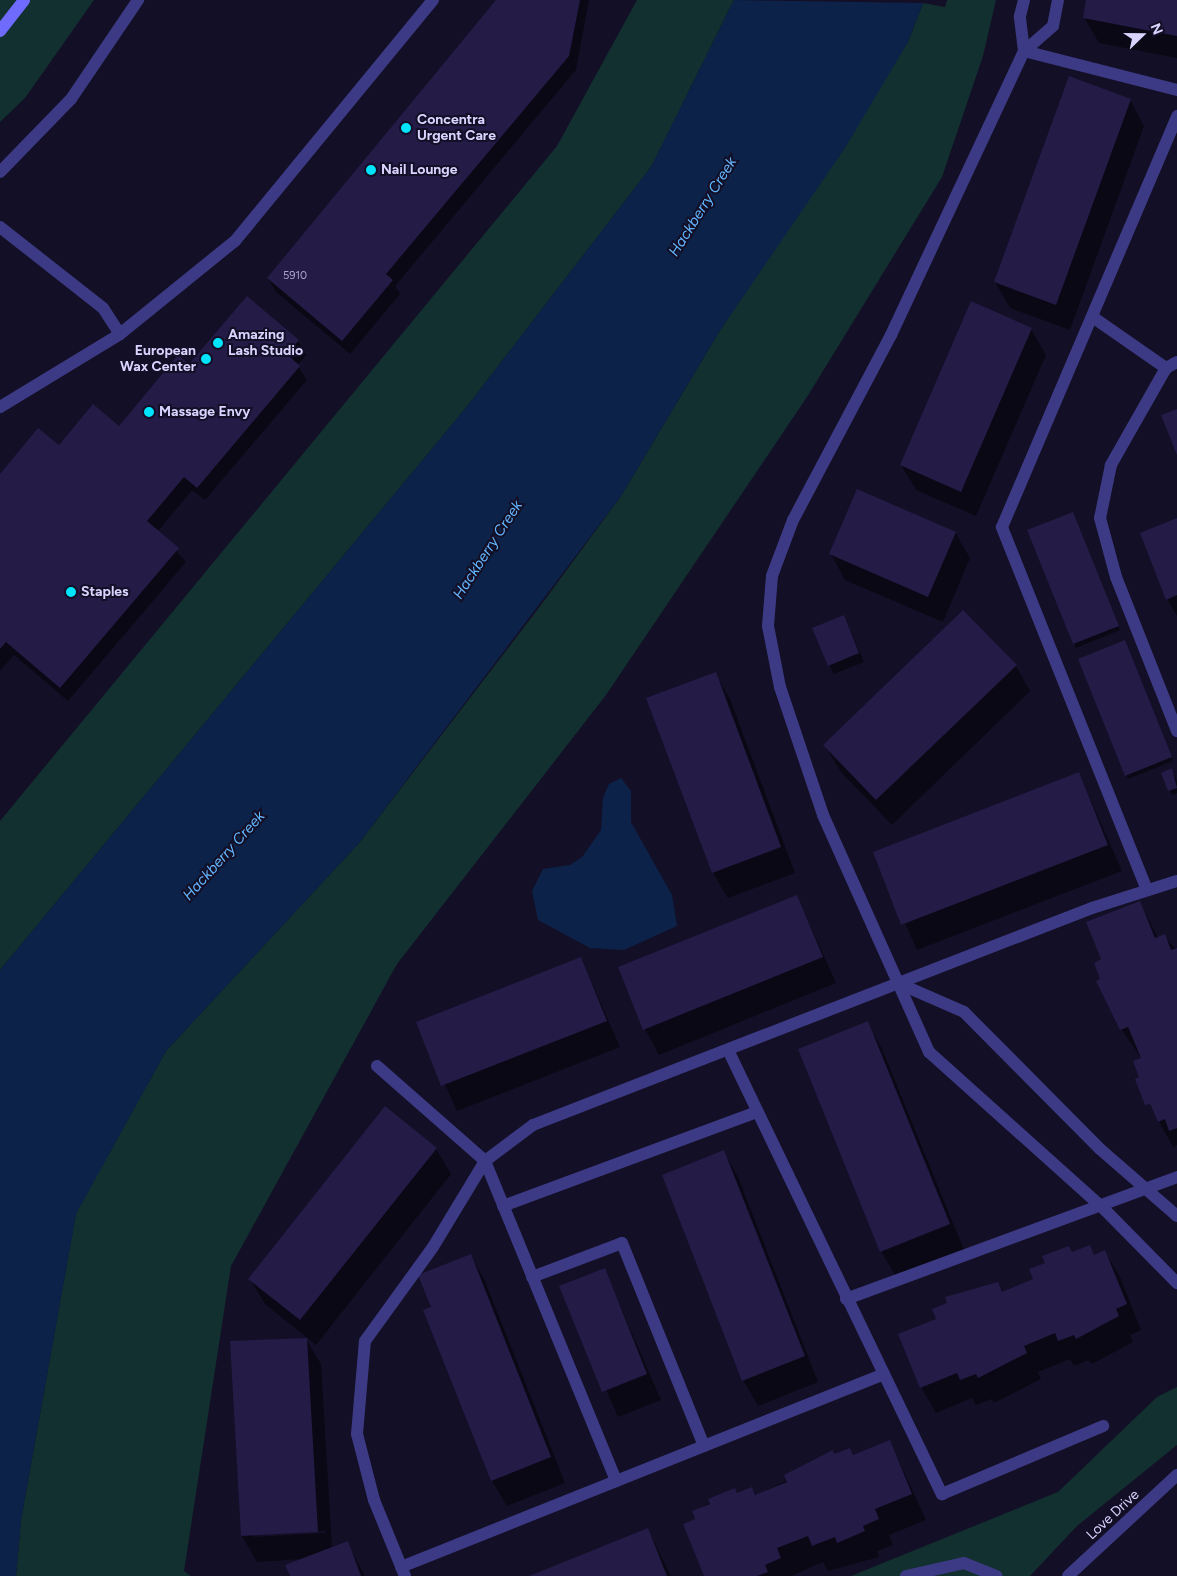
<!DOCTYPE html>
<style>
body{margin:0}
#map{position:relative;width:1177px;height:1576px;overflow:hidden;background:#130f26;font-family:Figtree,sans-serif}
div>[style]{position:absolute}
.green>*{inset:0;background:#12302f}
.water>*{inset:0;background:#0c2248}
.shadow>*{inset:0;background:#0007}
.building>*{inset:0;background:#241b47}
.service>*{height:12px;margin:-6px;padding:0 6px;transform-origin:6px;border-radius:6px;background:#3d3a85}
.tertiary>*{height:12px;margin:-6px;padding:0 6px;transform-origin:6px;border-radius:6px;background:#3d3a85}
.secondary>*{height:12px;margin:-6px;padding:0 6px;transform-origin:6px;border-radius:6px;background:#6f6bff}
.dots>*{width:14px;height:14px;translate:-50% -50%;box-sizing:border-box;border:2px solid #130f26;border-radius:50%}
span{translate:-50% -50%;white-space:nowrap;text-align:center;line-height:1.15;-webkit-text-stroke:4px #130f26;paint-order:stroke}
.number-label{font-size:11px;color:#aca6d1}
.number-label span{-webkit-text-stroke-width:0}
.poi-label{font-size:14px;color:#d9d4ff;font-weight:700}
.left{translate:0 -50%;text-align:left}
.right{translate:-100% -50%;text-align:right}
.street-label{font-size:14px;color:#d9d4ff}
.water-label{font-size:15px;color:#62b6ff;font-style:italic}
.north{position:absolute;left:1117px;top:10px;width:50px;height:50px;-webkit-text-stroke:4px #130f26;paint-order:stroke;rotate:68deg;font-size:14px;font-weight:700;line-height:20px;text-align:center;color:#d9d4ff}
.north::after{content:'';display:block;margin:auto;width:18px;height:22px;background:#d9d4ff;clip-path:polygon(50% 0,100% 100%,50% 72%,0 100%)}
</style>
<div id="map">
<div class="green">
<div style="clip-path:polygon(0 0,94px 0,25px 98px,0 122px)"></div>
<div style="clip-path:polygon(637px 0,734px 0,651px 167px,469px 404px,0 970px,0 821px,557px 146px)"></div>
<div style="clip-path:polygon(947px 0,996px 0,983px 56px,942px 177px,807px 397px,606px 695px,397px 964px,231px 1266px,184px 1571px,191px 1576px,16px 1576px,21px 1520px,76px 1213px,166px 1051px,359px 843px,541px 605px,621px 496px,719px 332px,908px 42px,923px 3px,945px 7px)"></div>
<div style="clip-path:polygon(1177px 1387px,1177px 1445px,1077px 1526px,1030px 1576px,851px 1576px,1058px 1492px,1157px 1397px)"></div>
</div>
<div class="water">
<div style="clip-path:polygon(734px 0,923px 3px,908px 42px,845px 148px,719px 332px,621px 496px,359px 843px,166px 1051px,76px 1214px,21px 1520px,16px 1576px,0 1576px,0 970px,469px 404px,651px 167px)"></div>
<div style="clip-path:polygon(621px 778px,631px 791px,631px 822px,672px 895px,677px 926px,624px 950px,590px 948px,538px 920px,532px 891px,543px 869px,570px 865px,582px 857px,601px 830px,603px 798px,609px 784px)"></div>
</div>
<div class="shadow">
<div style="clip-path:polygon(497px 0,589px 0,576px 70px,395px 286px,400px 294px,350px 354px,276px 292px,268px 278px)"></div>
<div style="clip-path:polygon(1087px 0,1177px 0,1177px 58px,1099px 43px,1084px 17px)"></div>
<div style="clip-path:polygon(1130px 100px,1144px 126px,1070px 330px,1010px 308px,995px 282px)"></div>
<div style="clip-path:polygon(1031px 329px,1046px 355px,976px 516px,916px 490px,901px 465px)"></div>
<div style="clip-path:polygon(298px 341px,306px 355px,297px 365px,307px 380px,205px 500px,192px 490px,158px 531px,186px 562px,68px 701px,14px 655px,0 671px,0 476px,59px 447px,119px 428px,189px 366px)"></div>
<div style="clip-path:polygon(1074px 517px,1120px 630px,1076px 648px,1028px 531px)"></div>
<div style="clip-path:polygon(1177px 520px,1177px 616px,1167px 599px)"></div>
<div style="clip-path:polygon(955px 532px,970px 558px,943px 622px,845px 580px,831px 554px)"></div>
<div style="clip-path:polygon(844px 616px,864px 662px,834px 674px,829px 665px)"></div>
<div style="clip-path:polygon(1126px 646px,1173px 761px,1128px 779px,1126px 775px)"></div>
<div style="clip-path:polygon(1016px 666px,1030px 691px,892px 825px,840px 771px,825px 745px)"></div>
<div style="clip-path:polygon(715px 674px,730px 699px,795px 873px,728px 898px,713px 873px,648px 699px)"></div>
<div style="clip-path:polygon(1172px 770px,1177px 781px,1177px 793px,1172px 795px,1162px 773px)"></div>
<div style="clip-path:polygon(1079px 774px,1122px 871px,917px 950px,874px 853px)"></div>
<div style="clip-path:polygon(797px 896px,836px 983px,659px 1055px,645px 1029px)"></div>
<div style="clip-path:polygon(1140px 902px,1158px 938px,1164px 936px,1177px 950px,1177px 1145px,1173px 1147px,1136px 1080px,1141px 1078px,1142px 1059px,1121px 1029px,1102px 979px,1103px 960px)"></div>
<div style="clip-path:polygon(581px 958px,620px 1047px,457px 1111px,417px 1023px)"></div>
<div style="clip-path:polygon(868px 1023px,882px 1049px,964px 1250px,896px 1277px,881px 1251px)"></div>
<div style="clip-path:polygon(436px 1149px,451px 1174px,316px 1345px,265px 1304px,250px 1279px)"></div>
<div style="clip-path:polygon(724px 1152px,738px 1177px,818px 1382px,758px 1406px,743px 1380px)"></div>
<div style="clip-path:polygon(1089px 1246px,1095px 1256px,1105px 1252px,1120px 1277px,1141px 1330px,1130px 1335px,1133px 1342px,1092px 1364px,1089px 1360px,1074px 1366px,1070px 1359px,1038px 1372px,1041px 1379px,994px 1403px,992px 1399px,976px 1405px,972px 1398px,936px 1413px,921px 1387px,937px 1320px,998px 1283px,1003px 1293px,1035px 1280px)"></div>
<div style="clip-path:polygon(470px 1255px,485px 1281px,565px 1483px,507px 1506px,492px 1481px,425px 1311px,432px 1308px)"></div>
<div style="clip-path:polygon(604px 1269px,661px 1400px,618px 1417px,561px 1287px)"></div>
<div style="clip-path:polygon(evenodd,306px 1339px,321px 1364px,332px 1548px,347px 1543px,365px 1576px,291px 1576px,301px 1559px,257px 1562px,242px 1536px,231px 1342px,306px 1339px,325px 1531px,325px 1533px,254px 1537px,254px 1535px,325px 1531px)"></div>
<div style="clip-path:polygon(890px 1442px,926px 1520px,889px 1535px,893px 1545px,877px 1551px,879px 1557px,828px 1571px,823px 1562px,791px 1576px,706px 1576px,693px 1512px,734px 1490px,737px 1494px,752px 1488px,756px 1496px,850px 1449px,854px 1456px)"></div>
<div style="clip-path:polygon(648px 1530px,671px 1576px,532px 1576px)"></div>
</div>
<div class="building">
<div style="clip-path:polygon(496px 0,580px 0,569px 56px,386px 274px,393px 280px,342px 341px,267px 278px)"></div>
<div style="clip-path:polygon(1086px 0,1177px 0,1177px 36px,1083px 18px)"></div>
<div style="clip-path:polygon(1069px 76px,1131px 99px,1056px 305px,994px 282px)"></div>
<div style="clip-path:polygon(247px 296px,299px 340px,287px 354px,300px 366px,197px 488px,184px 477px,147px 521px,179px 548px,60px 688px,6px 642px,0 649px,0 474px,38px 428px,59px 445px,93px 404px,119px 426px,178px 355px,189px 364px)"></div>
<div style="clip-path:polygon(971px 301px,1032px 328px,961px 492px,900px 465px)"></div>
<div style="clip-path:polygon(1177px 409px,1177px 455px,1161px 415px)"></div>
<div style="clip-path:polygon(857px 489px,956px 532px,928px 597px,829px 554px)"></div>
<div style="clip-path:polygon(1073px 512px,1119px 626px,1073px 644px,1027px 530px)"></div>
<div style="clip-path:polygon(1177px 518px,1177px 595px,1166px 600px,1140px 533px)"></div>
<div style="clip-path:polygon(963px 610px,1017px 665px,876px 800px,823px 745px)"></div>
<div style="clip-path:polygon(844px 615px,859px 653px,828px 666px,812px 628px)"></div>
<div style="clip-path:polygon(1125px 640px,1172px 757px,1125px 776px,1078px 659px)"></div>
<div style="clip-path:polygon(716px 672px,781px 847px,712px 873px,646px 698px)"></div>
<div style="clip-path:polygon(1172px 768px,1177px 788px,1168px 791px,1161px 773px)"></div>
<div style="clip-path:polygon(1079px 772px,1108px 845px,901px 925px,873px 852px)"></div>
<div style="clip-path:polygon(797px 895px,823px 957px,643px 1030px,618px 967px)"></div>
<div style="clip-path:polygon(1140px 901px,1155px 938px,1165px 934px,1171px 950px,1177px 948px,1177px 1128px,1169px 1131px,1165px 1119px,1158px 1122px,1150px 1104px,1145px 1105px,1135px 1079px,1139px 1077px,1133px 1061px,1141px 1058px,1128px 1027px,1120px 1030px,1096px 981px,1100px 979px,1094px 963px,1101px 959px,1086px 922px)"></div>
<div style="clip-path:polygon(581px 957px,607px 1021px,441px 1086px,416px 1022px)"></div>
<div style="clip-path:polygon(868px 1021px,950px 1224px,880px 1252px,798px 1049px)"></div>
<div style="clip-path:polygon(385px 1106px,437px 1148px,300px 1320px,248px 1279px)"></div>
<div style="clip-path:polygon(724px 1150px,805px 1356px,742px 1381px,662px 1175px)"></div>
<div style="clip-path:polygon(1090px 1245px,1094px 1255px,1105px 1250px,1127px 1304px,1116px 1309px,1119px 1316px,1076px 1339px,1074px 1335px,1058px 1341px,1055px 1333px,1024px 1346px,1027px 1353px,978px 1378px,976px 1374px,960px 1380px,957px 1373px,920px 1388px,898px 1334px,936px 1319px,932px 1309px,947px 1303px,945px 1297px,998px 1282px,1002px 1292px,1033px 1279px,1029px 1269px,1045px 1263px,1042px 1256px,1069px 1246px,1072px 1252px)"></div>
<div style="clip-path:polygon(471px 1254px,551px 1457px,491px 1481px,423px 1310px,431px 1307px,418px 1275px)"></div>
<div style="clip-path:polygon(605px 1268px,647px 1374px,602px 1392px,559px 1286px)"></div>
<div style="clip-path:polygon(307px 1338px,318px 1532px,241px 1536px,230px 1341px)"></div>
<div style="clip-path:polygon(890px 1440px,912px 1494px,875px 1509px,879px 1519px,863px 1526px,865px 1531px,837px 1543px,835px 1537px,812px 1546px,808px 1536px,777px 1548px,781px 1558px,765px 1565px,768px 1572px,757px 1576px,704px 1576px,683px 1524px,695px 1519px,692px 1511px,710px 1504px,708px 1499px,735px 1488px,737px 1493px,752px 1487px,755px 1495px,787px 1482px,784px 1475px,833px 1450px,834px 1454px,850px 1448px,853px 1455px)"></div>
<div style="clip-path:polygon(648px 1528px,667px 1576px,529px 1576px)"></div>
<div style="clip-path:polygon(348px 1541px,361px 1576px,290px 1576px,285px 1565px)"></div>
</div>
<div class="service">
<div style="left:1058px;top:0;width:26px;rotate:101deg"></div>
<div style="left:1053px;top:26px;width:38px;rotate:139deg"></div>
<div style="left:1024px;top:51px;width:314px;rotate:115.1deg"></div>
<div style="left:891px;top:335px;width:209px;rotate:117.9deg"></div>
<div style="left:793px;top:520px;width:60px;rotate:110.6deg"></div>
<div style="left:772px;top:576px;width:50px;rotate:94.6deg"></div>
<div style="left:768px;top:626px;width:62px;rotate:78.9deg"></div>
<div style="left:780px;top:687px;width:135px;rotate:71.4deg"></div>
<div style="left:823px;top:815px;width:260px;rotate:65.9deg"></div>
<div style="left:929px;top:1052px;width:237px;rotate:41.9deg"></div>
<div style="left:1105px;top:1210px;width:103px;rotate:45.4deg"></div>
<div style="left:1024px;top:51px;width:158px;rotate:14.3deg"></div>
<div style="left:1024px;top:51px;width:35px;rotate:-97deg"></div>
<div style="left:1020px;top:16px;width:16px;rotate:-76deg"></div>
<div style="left:0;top:172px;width:102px;rotate:-45.8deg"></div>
<div style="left:71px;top:99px;width:120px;rotate:-55.9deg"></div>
<div style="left:0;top:227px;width:131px;rotate:38.2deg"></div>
<div style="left:103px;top:308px;width:31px;rotate:57deg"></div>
<div style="left:1094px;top:318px;width:88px;rotate:34.8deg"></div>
<div style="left:1177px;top:362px;width:13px;rotate:151deg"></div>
<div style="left:1166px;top:368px;width:112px;rotate:119.6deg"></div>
<div style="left:1111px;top:465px;width:54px;rotate:101.7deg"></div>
<div style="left:1100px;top:518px;width:61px;rotate:74.8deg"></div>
<div style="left:1116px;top:577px;width:166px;rotate:68.4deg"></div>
<div style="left:0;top:407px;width:140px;rotate:-31.3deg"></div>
<div style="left:120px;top:334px;width:148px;rotate:-39deg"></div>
<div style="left:235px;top:241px;width:312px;rotate:-50.6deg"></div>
<div style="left:1147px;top:890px;width:391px;rotate:-111.8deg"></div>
<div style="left:1002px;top:527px;width:447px;rotate:-66.9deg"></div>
<div style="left:900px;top:984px;width:70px;rotate:23.6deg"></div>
<div style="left:964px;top:1012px;width:193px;rotate:45.2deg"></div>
<div style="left:1100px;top:1149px;width:102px;rotate:41deg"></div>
<div style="left:729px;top:1052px;width:491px;rotate:64.3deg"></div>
<div style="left:942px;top:1494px;width:175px;rotate:-22.9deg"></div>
<div style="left:377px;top:1066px;width:144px;rotate:41.3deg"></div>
<div style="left:485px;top:1161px;width:346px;rotate:67.7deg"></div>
<div style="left:503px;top:1206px;width:271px;rotate:-20.3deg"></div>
<div style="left:532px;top:1277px;width:96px;rotate:-20.7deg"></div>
<div style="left:622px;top:1243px;width:219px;rotate:68deg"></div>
<div style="left:846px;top:1299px;width:353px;rotate:-20.2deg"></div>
<div style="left:401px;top:1567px;width:520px;rotate:-21.78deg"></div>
<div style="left:405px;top:1576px;width:82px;rotate:-112.2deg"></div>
<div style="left:374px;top:1500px;width:68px;rotate:-104.4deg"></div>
<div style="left:357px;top:1434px;width:93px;rotate:-85.1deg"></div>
<div style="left:365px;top:1341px;width:116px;rotate:-54.1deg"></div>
<div style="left:433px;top:1247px;width:100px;rotate:-58.8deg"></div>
<div style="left:485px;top:1161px;width:60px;rotate:-36.9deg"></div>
<div style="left:533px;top:1125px;width:600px;rotate:-21.22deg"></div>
<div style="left:1092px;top:908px;width:89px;rotate:-17.6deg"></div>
<div style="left:906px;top:1576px;width:59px;rotate:-12.6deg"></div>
<div style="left:964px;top:1563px;width:35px;rotate:22deg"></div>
</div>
<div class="tertiary">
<div style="left:1068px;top:1576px;width:149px;rotate:-42.8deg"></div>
</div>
<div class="secondary">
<div style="left:0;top:31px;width:39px;rotate:-52deg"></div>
</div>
<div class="dots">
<div style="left:406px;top:128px;background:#00e5ff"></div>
<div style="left:371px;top:170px;background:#00e5ff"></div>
<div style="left:218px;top:343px;background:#00e5ff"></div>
<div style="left:206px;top:359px;background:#00e5ff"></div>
<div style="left:149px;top:412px;background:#00e5ff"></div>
<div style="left:71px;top:592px;background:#00e5ff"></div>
</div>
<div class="number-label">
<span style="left:295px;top:276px">5910</span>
</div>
<div class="poi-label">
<span class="left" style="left:417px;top:128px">Concentra<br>Urgent Care</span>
<span class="left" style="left:381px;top:170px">Nail Lounge</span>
<span class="left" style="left:228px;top:343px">Amazing<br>Lash Studio</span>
<span class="right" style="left:196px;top:359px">European<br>Wax Center</span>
<span class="left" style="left:159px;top:412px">Massage Envy</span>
<span class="left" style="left:81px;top:592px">Staples</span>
</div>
<div class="street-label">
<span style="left:1113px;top:1515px;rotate:-43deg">Love Drive</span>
</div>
<div class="water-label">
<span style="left:703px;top:207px;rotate:-58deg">Hackberry Creek</span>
<span style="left:488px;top:550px;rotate:-57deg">Hackberry Creek</span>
<span style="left:224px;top:856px;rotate:-48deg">Hackberry Creek</span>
</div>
<div class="north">N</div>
</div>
